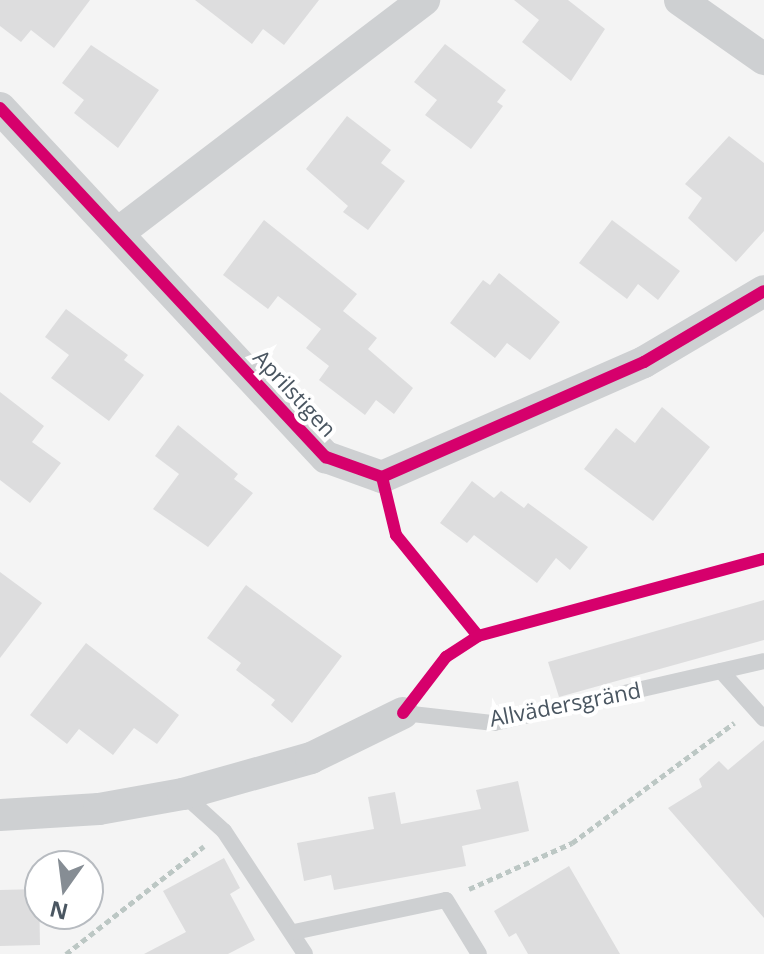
<!DOCTYPE html>
<meta charset="utf-8">
<style>
body{margin:0}
#map{position:relative;width:764px;height:954px;overflow:hidden;background:#f4f4f4;font-family:"Open Sans",sans-serif}
div>[style]{position:absolute}
.building>*{inset:0;background:#ddddde}
.path>*{height:5px;margin-top:-2.5px;transform-origin:0;background:repeating-linear-gradient(90deg,#bcc7c4 0 6px,transparent 0 10px)}
.service>*{height:16px;margin:-8px;padding:0 8px;transform-origin:8px;border-radius:8px;background:#ced0d2}
.minor>*{height:32px;margin:-16px;padding:0 16px;transform-origin:16px;border-radius:16px;background:#ced0d2}
.cycleway>*{height:12px;margin:-6px;padding:0 6px;transform-origin:6px;border-radius:6px;background:#d6006c}
span{translate:-50% -50%;white-space:nowrap;text-align:center;line-height:1.15;-webkit-text-stroke:8px #fff;paint-order:stroke}
.street-label{font-size:22px;color:#4a5661}
.north{position:absolute;left:24px;top:850px;width:80px;height:80px;box-sizing:border-box;background:#fff;border:2px solid #b7bbc0;border-radius:50%;rotate:194deg;font-size:22px;font-weight:700;line-height:32px;text-align:center;color:#4a5661}
.north::after{content:'';display:block;margin:auto;width:28px;height:36px;background:#868d94;clip-path:polygon(50% 0,100% 100%,50% 72%,0 100%)}
</style>
<div id="map">
<div class="building">
<div style="clip-path:polygon(0 0,90px 0,54px 48px,31px 30px,21px 42px,0 26px)"></div>
<div style="clip-path:polygon(195px 0,319px 0,284px 45px,263px 29px,252px 44px)"></div>
<div style="clip-path:polygon(514px 0,568px 0,605px 29px,571px 81px,522px 42px,539px 20px)"></div>
<div style="clip-path:polygon(445px 44px,506px 90px,497px 102px,503px 106px,471px 149px,425px 115px,437px 100px,414px 82px)"></div>
<div style="clip-path:polygon(91px 45px,159px 90px,118px 148px,74px 113px,84px 100px,62px 83px)"></div>
<div style="clip-path:polygon(347px 116px,391px 150px,381px 163px,405px 181px,368px 230px,343px 212px,348px 206px,306px 169px)"></div>
<div style="clip-path:polygon(729px 136px,764px 163px,764px 231px,736px 262px,688px 218px,702px 198px,685px 184px)"></div>
<div style="clip-path:polygon(264px 220px,357px 294px,343px 311px,377px 338px,368px 349px,413px 388px,394px 414px,376px 400px,365px 415px,319px 380px,329px 366px,306px 348px,321px 329px,278px 296px,268px 309px,223px 275px)"></div>
<div style="clip-path:polygon(612px 220px,680px 271px,658px 300px,638px 284px,627px 299px,579px 263px)"></div>
<div style="clip-path:polygon(499px 273px,560px 322px,530px 360px,507px 343px,495px 358px,450px 323px,483px 280px,490px 285px)"></div>
<div style="clip-path:polygon(66px 309px,128px 355px,124px 360px,144px 375px,109px 421px,51px 378px,69px 355px,45px 337px)"></div>
<div style="clip-path:polygon(0 392px,44px 426px,32px 442px,61px 463px,30px 503px,0 480px)"></div>
<div style="clip-path:polygon(662px 407px,710px 447px,653px 521px,584px 469px,616px 428px,635px 443px)"></div>
<div style="clip-path:polygon(178px 425px,238px 474px,234px 479px,253px 493px,208px 547px,153px 509px,179px 474px,155px 456px)"></div>
<div style="clip-path:polygon(472px 481px,494px 498px,501px 491px,524px 508px,528px 503px,588px 547px,570px 570px,556px 558px,537px 583px,474px 535px,467px 543px,440px 523px)"></div>
<div style="clip-path:polygon(0 572px,42px 603px,0 658px)"></div>
<div style="clip-path:polygon(246px 585px,342px 656px,292px 723px,271px 705px,275px 700px,236px 670px,241px 663px,207px 638px)"></div>
<div style="clip-path:polygon(764px 600px,764px 640px,559px 697px,548px 662px)"></div>
<div style="clip-path:polygon(86px 643px,179px 715px,157px 744px,134px 728px,113px 755px,79px 729px,67px 744px,30px 715px)"></div>
<div style="clip-path:polygon(764px 740px,764px 918px,668px 808px,702px 787px,699px 779px,719px 761px,728px 770px)"></div>
<div style="clip-path:polygon(518px 781px,529px 831px,462px 846px,466px 866px,334px 890px,331px 875px,304px 881px,297px 843px,374px 829px,368px 797px,395px 792px,401px 824px,481px 809px,476px 790px)"></div>
<div style="clip-path:polygon(224px 858px,240px 888px,230px 894px,255px 940px,228px 954px,144px 954px,186px 932px,163px 891px)"></div>
<div style="clip-path:polygon(569px 866px,620px 954px,528px 954px,516px 933px,509px 937px,494px 911px)"></div>
<div style="clip-path:polygon(39px 889px,40px 945px,0 946px,0 890px)"></div>
</div>
<div class="path">
<div style="left:469px;top:889px;width:113px;rotate:-24.1deg"></div>
<div style="left:572px;top:843px;width:202px;rotate:-36.5deg"></div>
<div style="left:66px;top:954px;width:175px;rotate:-38deg"></div>
</div>
<div class="service">
<div style="left:721px;top:671px;width:64px;rotate:48.1deg"></div>
<div style="left:403px;top:713px;width:92px;rotate:6.3deg"></div>
<div style="left:494px;top:723px;width:277px;rotate:-12.9deg"></div>
<div style="left:183px;top:794px;width:55px;rotate:42.1deg"></div>
<div style="left:224px;top:831px;width:147px;rotate:56.6deg"></div>
<div style="left:294px;top:932px;width:155px;rotate:-11.9deg"></div>
<div style="left:446px;top:900px;width:63px;rotate:58.6deg"></div>
</div>
<div class="minor">
<div style="left:680px;top:0;width:103px;rotate:35.1deg"></div>
<div style="left:0;top:108px;width:478px;rotate:47deg"></div>
<div style="left:326px;top:457px;width:59px;rotate:19.7deg"></div>
<div style="left:382px;top:477px;width:286px;rotate:-23.7deg"></div>
<div style="left:644px;top:362px;width:139px;rotate:-30.6deg"></div>
<div style="left:118px;top:233px;width:385px;rotate:-37.3deg"></div>
<div style="left:0;top:815px;width:99px;rotate:-3.5deg"></div>
<div style="left:99px;top:809px;width:85px;rotate:-10.1deg"></div>
<div style="left:183px;top:794px;width:133px;rotate:-15.7deg"></div>
<div style="left:311px;top:758px;width:102px;rotate:-26.1deg"></div>
</div>
<div class="cycleway">
<div style="left:0;top:108px;width:478px;rotate:47deg"></div>
<div style="left:326px;top:457px;width:59px;rotate:19.7deg"></div>
<div style="left:382px;top:477px;width:286px;rotate:-23.7deg"></div>
<div style="left:644px;top:362px;width:139px;rotate:-30.6deg"></div>
<div style="left:382px;top:477px;width:60px;rotate:76.4deg"></div>
<div style="left:396px;top:535px;width:130px;rotate:50.9deg"></div>
<div style="left:403px;top:713px;width:71px;rotate:-52.5deg"></div>
<div style="left:446px;top:657px;width:38px;rotate:-33deg"></div>
<div style="left:478px;top:636px;width:296px;rotate:-15.1deg"></div>
</div>
<div class="street-label">
<span style="left:295px;top:393px;rotate:47deg">Aprilstigen</span>
<span style="left:565px;top:704px;rotate:-11deg">Allvädersgränd</span>
</div>
<div class="north">N</div>
</div>
